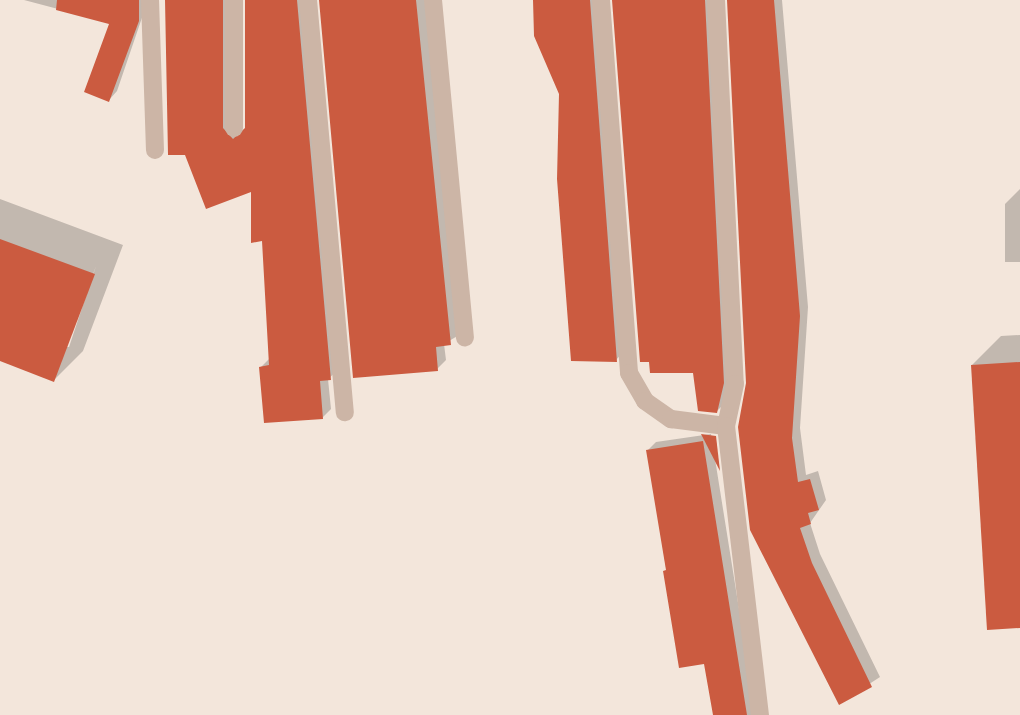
<!DOCTYPE html>
<style>
body{margin:0}
#map{position:relative;width:1020px;height:715px;overflow:hidden;background:#f3e6db;font-family:Rubik,sans-serif}
div>[style]{position:absolute}
.shadow>*{inset:0;background:#0003}
.building>*{inset:0;background:#cb5b40}
.lane>*{height:18px;margin:-9px;padding:0 9px;transform-origin:9px;border-radius:9px;background:#ccb5a6}
span{translate:-50% -50%;white-space:nowrap;text-align:center;line-height:1.15;-webkit-text-stroke:6px #faf1e7;paint-order:stroke}
</style>
<div id="map">
<div class="shadow">
<div style="clip-path:polygon(24px 0,148px 0,117px 91px,109px 100px,111px 23px)"></div>
<div style="clip-path:polygon(167px 0,230px 0,230px 119px,243px 132px,247px 128px,247px 0,305px 0,338px 370px,328px 379px,331px 409px,322px 418px,261px 367px,270px 358px,264px 239px,252px 189px,207px 207px)"></div>
<div style="clip-path:polygon(321px 0,425px 0,459px 335px,444px 344px,446px 360px,437px 369px)"></div>
<div style="clip-path:polygon(534px 0,598px 0,624px 351px,616px 360px,561px 94px)"></div>
<div style="clip-path:polygon(614px 0,713px 0,731px 373px,725px 403px,716px 412px,695px 371px)"></div>
<div style="clip-path:polygon(728px 0,782px 0,808px 307px,800px 428px,806px 475px,818px 471px,826px 500px,810px 523px,820px 554px,880px 677px,840px 703px,748px 384px)"></div>
<div style="clip-path:polygon(1020px 189px,1020px 262px,1005px 262px,1005px 204px)"></div>
<div style="clip-path:polygon(evenodd,0 199px,123px 245px,83px 351px,54px 380px,0 359px,0 199px,96px 266px,69px 347px,66px 347px,96px 266px)"></div>
<div style="clip-path:polygon(1020px 335px,1020px 626px,972px 365px,1001px 336px)"></div>
<div style="clip-path:polygon(711px 434px,756px 715px,715px 715px,706px 662px,681px 666px,648px 450px,656px 442px)"></div>
</div>
<div class="building">
<div style="clip-path:polygon(57px 0,139px 0,139px 21px,109px 102px,84px 92px,109px 24px,56px 10px)"></div>
<div style="clip-path:polygon(165px 0,223px 0,223px 128px,233px 139px,245px 128px,245px 0,297px 0,331px 380px,320px 381px,323px 419px,264px 423px,259px 367px,269px 365px,262px 241px,251px 243px,251px 192px,206px 209px,185px 155px,168px 155px)"></div>
<div style="clip-path:polygon(319px 0,416px 0,451px 345px,436px 347px,438px 371px,353px 378px)"></div>
<div style="clip-path:polygon(533px 0,590px 0,617px 362px,571px 361px,557px 179px,559px 94px,534px 36px)"></div>
<div style="clip-path:polygon(612px 0,705px 0,724px 383px,717px 413px,698px 411px,693px 373px,650px 373px,649px 362px,640px 362px)"></div>
<div style="clip-path:polygon(727px 0,774px 0,800px 316px,792px 438px,798px 482px,810px 479px,819px 510px,808px 513px,811px 524px,800px 528px,812px 563px,872px 687px,839px 705px,750px 530px,738px 427px,746px 383px)"></div>
<div style="clip-path:polygon(0 239px,95px 274px,54px 382px,0 361px)"></div>
<div style="clip-path:polygon(1020px 362px,1020px 628px,987px 630px,971px 365px)"></div>
<div style="clip-path:polygon(701px 434px,716px 436px,720px 471px)"></div>
<div style="clip-path:polygon(703px 441px,747px 715px,713px 715px,704px 664px,679px 668px,663px 571px,666px 570px,646px 450px)"></div>
</div>
<div class="lane">
<div style="left:150px;top:0;width:150px;rotate:88.1deg"></div>
<div style="left:308px;top:0;width:414px;rotate:84.9deg"></div>
<div style="left:433px;top:0;width:339px;rotate:84.6deg"></div>
<div style="left:601px;top:0;width:374px;rotate:85.7deg"></div>
<div style="left:629px;top:373px;width:32px;rotate:60deg"></div>
<div style="left:645px;top:401px;width:32px;rotate:35deg"></div>
<div style="left:671px;top:419px;width:55px;rotate:7.3deg"></div>
<div style="left:716px;top:0;width:384px;rotate:87.2deg"></div>
<div style="left:735px;top:384px;width:43px;rotate:102.1deg"></div>
<div style="left:726px;top:426px;width:291px;rotate:83.3deg"></div>
<div style="left:234px;top:128px;width:128px;rotate:-90deg"></div>
</div>
</div>
